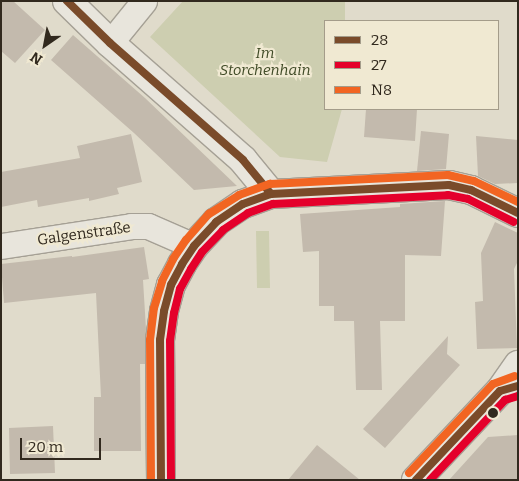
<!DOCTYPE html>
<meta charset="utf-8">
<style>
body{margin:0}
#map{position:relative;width:519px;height:481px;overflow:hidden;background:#e0dbcb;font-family:Bitter,serif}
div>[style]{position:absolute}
.green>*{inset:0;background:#cdceb0}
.building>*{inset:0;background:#c3baad}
.roads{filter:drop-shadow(1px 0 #a5a095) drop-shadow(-1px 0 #a5a095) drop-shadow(0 1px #a5a095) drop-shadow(0 -1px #a5a095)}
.street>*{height:25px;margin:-12.5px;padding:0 12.5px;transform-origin:12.5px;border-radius:12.5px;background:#e8e5dc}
.secondary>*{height:28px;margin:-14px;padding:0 14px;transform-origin:14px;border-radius:14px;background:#e8e5dc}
.bus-1>*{height:8px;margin:-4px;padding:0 4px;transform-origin:4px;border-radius:4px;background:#7a4b2a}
.bus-2>*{height:8px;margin:-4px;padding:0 4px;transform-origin:4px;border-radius:4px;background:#e4002b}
.bus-3>*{height:8px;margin:-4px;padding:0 4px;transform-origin:4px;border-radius:4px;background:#f26522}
.dots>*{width:14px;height:14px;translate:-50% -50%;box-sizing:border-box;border:2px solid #f0e9d2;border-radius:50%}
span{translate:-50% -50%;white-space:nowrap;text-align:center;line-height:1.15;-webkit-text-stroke:4.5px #f0e9d2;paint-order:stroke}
.park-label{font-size:15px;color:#404b27;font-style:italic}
.street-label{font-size:15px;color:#31291e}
.frame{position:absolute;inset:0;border:2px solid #31291e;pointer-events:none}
.legend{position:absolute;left:324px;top:20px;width:175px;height:90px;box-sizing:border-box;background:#f0e9d2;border:1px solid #a49c8a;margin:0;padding:6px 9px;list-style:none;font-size:15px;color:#31291e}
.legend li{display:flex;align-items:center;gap:10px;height:25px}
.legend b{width:25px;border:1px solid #a49c8a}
.north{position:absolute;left:20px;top:20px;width:50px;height:50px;-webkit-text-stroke:4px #f0e9d2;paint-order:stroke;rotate:213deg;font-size:14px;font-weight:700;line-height:20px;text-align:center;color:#31291e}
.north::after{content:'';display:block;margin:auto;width:18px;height:22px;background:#31291e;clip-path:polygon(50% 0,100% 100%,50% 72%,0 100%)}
.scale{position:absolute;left:20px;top:438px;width:81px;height:22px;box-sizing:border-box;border:2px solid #31291e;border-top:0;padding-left:6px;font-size:15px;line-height:18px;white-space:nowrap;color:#31291e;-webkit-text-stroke:4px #f0e9d2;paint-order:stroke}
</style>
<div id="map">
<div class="green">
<div style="clip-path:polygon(183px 1px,345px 1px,345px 21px,325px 21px,325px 109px,342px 109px,327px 162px,280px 157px,150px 37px)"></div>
<div style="clip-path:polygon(256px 231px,269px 231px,270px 288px,257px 288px)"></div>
</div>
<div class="building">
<div style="clip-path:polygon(1px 1px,13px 1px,45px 30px,15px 63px,1px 51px)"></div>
<div style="clip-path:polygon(73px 35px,145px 98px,237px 186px,194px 190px,134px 133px,51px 60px)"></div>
<div style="clip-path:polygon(366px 109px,417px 109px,415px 141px,364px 137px)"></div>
<div style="clip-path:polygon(421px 131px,449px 134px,446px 169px,417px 171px)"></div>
<div style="clip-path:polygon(131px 134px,142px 182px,117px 188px,119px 194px,89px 201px,89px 198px,38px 207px,37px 200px,1px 207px,1px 172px,80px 158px,77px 146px)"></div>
<div style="clip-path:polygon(476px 136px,518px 140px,518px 183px,495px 184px,478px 176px)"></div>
<div style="clip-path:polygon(445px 201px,441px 256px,405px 255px,405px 321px,380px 321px,382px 390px,356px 390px,354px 321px,334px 321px,334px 306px,319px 306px,319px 251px,303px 252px,300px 214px,400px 207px,400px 204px)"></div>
<div style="clip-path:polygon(495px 222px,518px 233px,518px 261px,514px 269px,517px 348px,477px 349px,475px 302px,483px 301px,481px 253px)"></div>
<div style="clip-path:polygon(144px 247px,149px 279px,143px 280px,146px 329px,145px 364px,140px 364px,141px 451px,94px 451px,94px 397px,101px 397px,96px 293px,4px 303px,1px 264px,72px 256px,72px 257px)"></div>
<div style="clip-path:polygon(448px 336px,447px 354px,460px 365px,385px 448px,363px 429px)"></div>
<div style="clip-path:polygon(53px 426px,55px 473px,10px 474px,9px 428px)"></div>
<div style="clip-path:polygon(518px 435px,518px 480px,449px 480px,488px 437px)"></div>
<div style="clip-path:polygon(317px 445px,360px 480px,288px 480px)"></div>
</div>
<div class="roads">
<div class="street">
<div style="left:110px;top:43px;width:54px;rotate:-51deg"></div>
<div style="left:1px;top:246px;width:132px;rotate:-8.7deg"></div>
<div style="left:131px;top:226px;width:17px"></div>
<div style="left:148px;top:226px;width:50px;rotate:23.5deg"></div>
</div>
<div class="secondary">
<div style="left:67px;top:1px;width:60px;rotate:44.3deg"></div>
<div style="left:110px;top:43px;width:177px;rotate:41.3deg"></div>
<div style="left:243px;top:160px;width:44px;rotate:50.5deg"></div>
<div style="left:161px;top:480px;width:140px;rotate:-90.4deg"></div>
<div style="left:160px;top:340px;width:29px;rotate:-82deg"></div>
<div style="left:164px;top:311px;width:27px;rotate:-75deg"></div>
<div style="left:171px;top:285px;width:24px;rotate:-62deg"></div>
<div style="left:182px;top:264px;width:22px;rotate:-56deg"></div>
<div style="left:194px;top:246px;width:33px;rotate:-47deg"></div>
<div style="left:216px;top:222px;width:32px;rotate:-34deg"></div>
<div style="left:243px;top:204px;width:30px;rotate:-20deg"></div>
<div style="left:271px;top:194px;width:178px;rotate:-2.9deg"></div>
<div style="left:449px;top:185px;width:23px;rotate:13deg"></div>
<div style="left:471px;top:190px;width:52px;rotate:26.1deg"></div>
<div style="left:416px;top:480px;width:122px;rotate:-46.7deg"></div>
<div style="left:500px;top:391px;width:32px;rotate:-55deg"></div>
</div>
</div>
<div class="bus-1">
<div style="left:67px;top:1px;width:60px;rotate:44.3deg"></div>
<div style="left:110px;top:43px;width:177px;rotate:41.3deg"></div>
<div style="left:243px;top:160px;width:44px;rotate:50.5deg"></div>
<div style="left:161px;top:480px;width:140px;rotate:-90.4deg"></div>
<div style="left:160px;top:340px;width:29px;rotate:-82deg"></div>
<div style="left:164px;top:311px;width:27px;rotate:-75deg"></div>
<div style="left:171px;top:285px;width:24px;rotate:-62deg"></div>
<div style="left:182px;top:264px;width:22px;rotate:-56deg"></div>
<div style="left:194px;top:246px;width:33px;rotate:-47deg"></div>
<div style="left:216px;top:222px;width:32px;rotate:-34deg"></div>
<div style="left:243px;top:204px;width:30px;rotate:-20deg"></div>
<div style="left:271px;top:194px;width:178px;rotate:-2.9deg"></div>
<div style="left:449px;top:185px;width:23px;rotate:13deg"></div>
<div style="left:471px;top:190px;width:52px;rotate:26.1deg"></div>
<div style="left:416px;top:480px;width:122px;rotate:-46.7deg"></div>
<div style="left:500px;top:391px;width:19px;rotate:-16deg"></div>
</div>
<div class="bus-2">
<div style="left:171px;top:480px;width:139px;rotate:-90.4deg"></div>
<div style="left:170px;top:341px;width:28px;rotate:-82deg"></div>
<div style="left:174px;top:313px;width:25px;rotate:-76deg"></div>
<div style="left:180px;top:289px;width:23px;rotate:-61deg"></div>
<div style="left:191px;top:269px;width:20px;rotate:-57deg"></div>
<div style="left:202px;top:252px;width:30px;rotate:-46deg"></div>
<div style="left:223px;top:230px;width:30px;rotate:-34deg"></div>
<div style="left:248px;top:213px;width:27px;rotate:-20deg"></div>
<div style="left:273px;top:204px;width:175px;rotate:-2.9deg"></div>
<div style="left:448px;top:195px;width:20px;rotate:11deg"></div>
<div style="left:468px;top:199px;width:51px;rotate:26.6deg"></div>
<div style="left:430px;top:480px;width:110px;rotate:-46.8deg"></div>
<div style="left:505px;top:400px;width:14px;rotate:-17deg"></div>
</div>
<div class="bus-3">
<div style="left:409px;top:473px;width:122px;rotate:-46.7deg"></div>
<div style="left:493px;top:384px;width:23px;rotate:-20deg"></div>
<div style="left:151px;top:480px;width:140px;rotate:-90.4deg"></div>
<div style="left:150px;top:340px;width:32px;rotate:-83deg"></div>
<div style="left:154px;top:308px;width:28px;rotate:-73deg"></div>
<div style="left:162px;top:281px;width:25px;rotate:-63deg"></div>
<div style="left:173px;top:259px;width:23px;rotate:-56deg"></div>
<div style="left:186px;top:240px;width:35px;rotate:-49deg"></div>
<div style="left:209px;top:214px;width:36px;rotate:-32deg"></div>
<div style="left:239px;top:195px;width:33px;rotate:-20deg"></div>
<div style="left:270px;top:184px;width:178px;rotate:-2.9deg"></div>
<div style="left:448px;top:175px;width:27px;rotate:13deg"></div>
<div style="left:474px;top:181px;width:49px;rotate:25.5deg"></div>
</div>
<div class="dots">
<div style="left:493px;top:413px;background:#31291e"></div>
</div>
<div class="park-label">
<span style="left:265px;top:62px">Im<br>Storchenhain</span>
</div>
<div class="street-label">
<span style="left:84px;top:234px;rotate:-8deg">Galgenstraße</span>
</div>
<div class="frame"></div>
<ul class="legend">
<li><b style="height:6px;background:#7a4b2a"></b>28</li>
<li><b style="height:6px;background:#e4002b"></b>27</li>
<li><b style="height:6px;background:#f26522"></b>N8</li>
</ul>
<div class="north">N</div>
<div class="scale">20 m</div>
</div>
